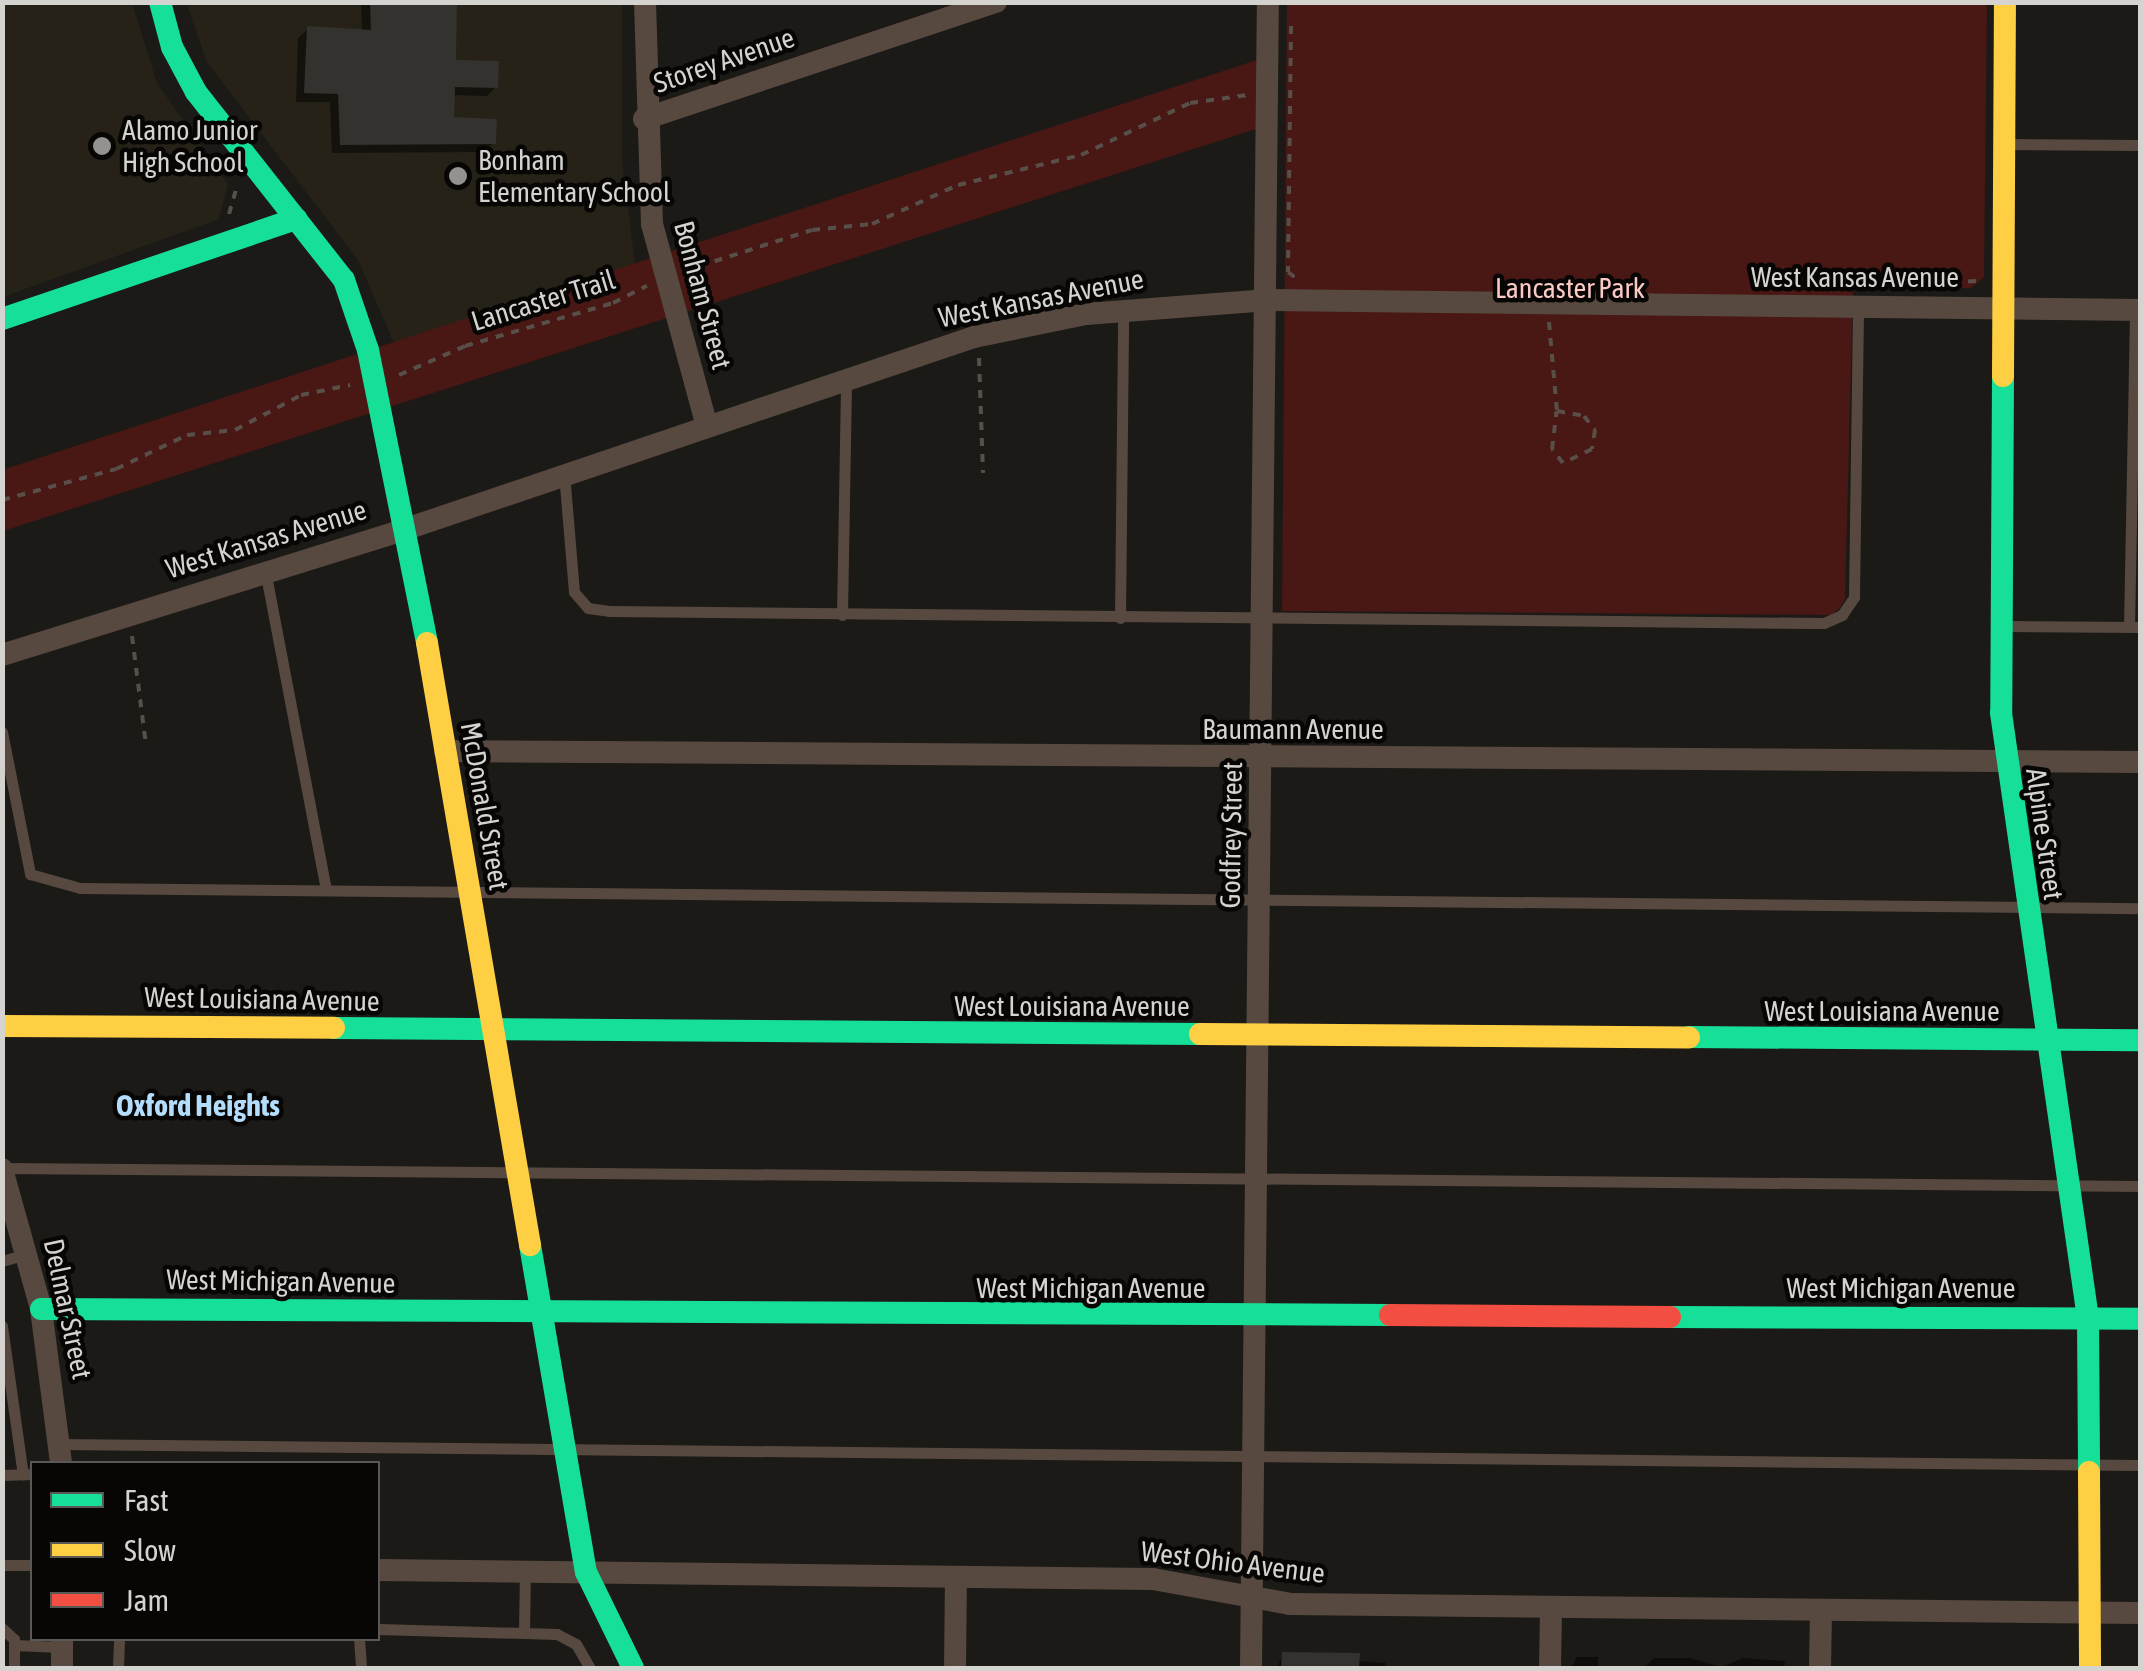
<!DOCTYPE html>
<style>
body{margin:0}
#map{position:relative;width:2143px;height:1671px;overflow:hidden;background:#1c1a17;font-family:"Asap Condensed",sans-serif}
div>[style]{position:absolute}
.built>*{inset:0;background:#262218}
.green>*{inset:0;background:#491714}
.shadow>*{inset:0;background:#0007}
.building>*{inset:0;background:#33322f}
.path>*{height:4px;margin-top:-2px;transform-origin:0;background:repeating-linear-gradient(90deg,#574f48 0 8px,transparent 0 16px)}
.lane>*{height:11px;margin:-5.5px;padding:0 5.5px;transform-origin:5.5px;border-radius:5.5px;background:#57493f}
.street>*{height:22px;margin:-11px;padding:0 11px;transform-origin:11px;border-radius:11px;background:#57493f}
.fast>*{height:22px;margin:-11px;padding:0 11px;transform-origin:11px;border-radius:11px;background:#16e098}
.slow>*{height:22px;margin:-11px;padding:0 11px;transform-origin:11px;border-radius:11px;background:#ffcf43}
.jam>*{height:22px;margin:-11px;padding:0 11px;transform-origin:11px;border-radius:11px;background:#f24e42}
.dots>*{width:28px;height:28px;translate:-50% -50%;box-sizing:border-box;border:5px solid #070605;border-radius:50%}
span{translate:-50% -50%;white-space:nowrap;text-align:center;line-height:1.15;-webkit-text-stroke:9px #070605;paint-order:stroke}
.street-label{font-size:28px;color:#d5d3d0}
.poi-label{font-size:28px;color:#d5d3d0}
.left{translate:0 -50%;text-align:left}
.park-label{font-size:28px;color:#fccac5}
.neighbourhood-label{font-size:30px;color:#b4dcfb;font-weight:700}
.frame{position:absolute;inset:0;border:5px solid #d5d3d0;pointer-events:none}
.legend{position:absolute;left:30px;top:1461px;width:350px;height:180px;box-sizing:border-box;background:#070605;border:2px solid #595856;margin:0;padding:12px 18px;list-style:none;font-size:30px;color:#d5d3d0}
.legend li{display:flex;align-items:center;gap:20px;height:50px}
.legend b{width:50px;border:2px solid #595856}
</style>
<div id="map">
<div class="built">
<div style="clip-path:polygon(2px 3px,132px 3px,157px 83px,228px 184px,219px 219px,3px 297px)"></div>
<div style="clip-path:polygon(186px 3px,622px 3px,622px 160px,635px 264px,394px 343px,358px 260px,207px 62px)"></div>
</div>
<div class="green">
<div style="clip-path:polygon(1287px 3px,1987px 3px,1984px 277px,1971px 288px,1853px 287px,1845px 599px,1839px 609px,1831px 615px,1282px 611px)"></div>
<div style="clip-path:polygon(1266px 57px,1259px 128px,3px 531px,2px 470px)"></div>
</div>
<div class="shadow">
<div style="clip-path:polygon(361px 2px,454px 2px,453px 62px,496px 87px,487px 96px,452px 95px,452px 120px,493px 143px,484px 152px,332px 153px,330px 102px,296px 102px,298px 38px,308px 29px,362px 32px)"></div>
<div style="clip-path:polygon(1283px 1654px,1386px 1663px,1385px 1668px,1277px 1668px)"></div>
<div style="clip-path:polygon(1577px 1657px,1598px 1657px,1598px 1666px,1646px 1666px,1654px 1658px,1691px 1658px,1721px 1667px,1743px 1658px,1785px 1661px,1784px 1668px,1571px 1668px)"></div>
</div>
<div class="building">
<div style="clip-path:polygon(370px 2px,457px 2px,456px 60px,499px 61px,498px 88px,455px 87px,454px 117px,497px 119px,496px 144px,340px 145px,338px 94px,304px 93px,307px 26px,371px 30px)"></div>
<div style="clip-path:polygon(1282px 1652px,1360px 1653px,1359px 1668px,1281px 1668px)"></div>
</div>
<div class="path">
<div style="left:1291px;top:26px;width:246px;rotate:90.7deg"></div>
<div style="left:1288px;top:272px;width:10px;rotate:37deg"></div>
<div style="left:229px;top:214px;width:29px;rotate:-74deg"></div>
<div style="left:684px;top:271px;width:134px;rotate:-17.8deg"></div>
<div style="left:812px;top:230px;width:60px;rotate:-5.7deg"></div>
<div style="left:872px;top:224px;width:94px;rotate:-24.4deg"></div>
<div style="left:958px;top:185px;width:127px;rotate:-13.7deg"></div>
<div style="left:1081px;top:155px;width:121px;rotate:-25.5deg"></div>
<div style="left:1190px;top:103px;width:58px;rotate:-8deg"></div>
<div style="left:1904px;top:284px;width:73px;rotate:-2.4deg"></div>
<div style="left:1549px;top:322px;width:89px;rotate:84.9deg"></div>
<div style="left:1557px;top:411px;width:27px;rotate:10deg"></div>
<div style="left:1584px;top:416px;width:18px;rotate:52deg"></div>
<div style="left:1595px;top:430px;width:19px;rotate:99deg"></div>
<div style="left:1592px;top:449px;width:32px;rotate:154deg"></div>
<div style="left:1563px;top:463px;width:18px;rotate:-128deg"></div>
<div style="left:1552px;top:449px;width:38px;rotate:-83deg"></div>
<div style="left:979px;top:358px;width:115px;rotate:88deg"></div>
<div style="left:399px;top:375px;width:72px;rotate:-23.7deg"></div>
<div style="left:465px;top:346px;width:154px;rotate:-16.2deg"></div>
<div style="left:613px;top:303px;width:38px;rotate:-27deg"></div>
<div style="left:2px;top:500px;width:118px;rotate:-15.2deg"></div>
<div style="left:116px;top:469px;width:79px;rotate:-25.6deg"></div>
<div style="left:187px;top:435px;width:48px;rotate:-5.9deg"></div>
<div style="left:235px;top:430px;width:75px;rotate:-27.9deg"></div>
<div style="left:301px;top:395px;width:50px;rotate:-11.5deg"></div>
<div style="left:132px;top:636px;width:111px;rotate:82.7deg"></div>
</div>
<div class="lane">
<div style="left:2004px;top:144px;width:136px;rotate:0.4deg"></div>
<div style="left:564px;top:473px;width:119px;rotate:85.2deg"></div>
<div style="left:574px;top:592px;width:21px;rotate:49deg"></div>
<div style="left:588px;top:608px;width:21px;rotate:8deg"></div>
<div style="left:609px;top:611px;width:1215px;rotate:0.57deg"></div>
<div style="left:1824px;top:623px;width:20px;rotate:-24deg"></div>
<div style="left:1842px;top:615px;width:22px;rotate:-56deg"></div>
<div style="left:1854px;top:597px;width:290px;rotate:-89.2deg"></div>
<div style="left:265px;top:570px;width:322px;rotate:79.2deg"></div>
<div style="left:842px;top:615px;width:236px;rotate:-89deg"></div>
<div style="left:1120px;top:618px;width:310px;rotate:-89.4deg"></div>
<div style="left:2005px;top:626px;width:135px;rotate:0.4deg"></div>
<div style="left:2129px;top:627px;width:317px;rotate:-88.9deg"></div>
<div style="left:2px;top:732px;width:145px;rotate:78.8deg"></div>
<div style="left:30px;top:874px;width:52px;rotate:15.6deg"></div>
<div style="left:80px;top:888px;width:2060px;rotate:0.56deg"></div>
<div style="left:2px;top:1168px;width:2138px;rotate:0.48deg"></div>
<div style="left:2px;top:1261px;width:26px;rotate:-16deg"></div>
<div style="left:2px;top:1326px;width:150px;rotate:82deg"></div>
<div style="left:59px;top:1444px;width:2081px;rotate:0.58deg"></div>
<div style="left:2px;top:1475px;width:30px;rotate:-2deg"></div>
<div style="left:2px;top:1565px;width:30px"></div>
<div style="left:2px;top:1628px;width:16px;rotate:43deg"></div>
<div style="left:14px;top:1639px;width:29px;rotate:90deg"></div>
<div style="left:378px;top:1629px;width:179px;rotate:1.6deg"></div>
<div style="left:557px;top:1634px;width:21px;rotate:28deg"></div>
<div style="left:576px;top:1644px;width:28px;rotate:60deg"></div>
<div style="left:524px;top:1633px;width:61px;rotate:-89.1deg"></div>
<div style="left:359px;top:1638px;width:30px;rotate:86deg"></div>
<div style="left:14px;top:1645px;width:48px;rotate:2.4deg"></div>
<div style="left:118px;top:1668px;width:30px;rotate:-88deg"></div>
</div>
<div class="street">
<div style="left:645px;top:2px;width:222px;rotate:88.2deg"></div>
<div style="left:652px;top:224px;width:206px;rotate:74.8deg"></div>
<div style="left:644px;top:119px;width:371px;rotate:-18.4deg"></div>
<div style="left:2px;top:655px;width:423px;rotate:-17.3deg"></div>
<div style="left:406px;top:529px;width:600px;rotate:-18.68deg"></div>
<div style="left:974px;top:337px;width:114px;rotate:-11.6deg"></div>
<div style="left:1086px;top:314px;width:183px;rotate:-4.4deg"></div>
<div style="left:1268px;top:300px;width:872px;rotate:0.66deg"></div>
<div style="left:445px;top:751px;width:1695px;rotate:0.37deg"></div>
<div style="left:2px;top:1169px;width:145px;rotate:74.4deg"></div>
<div style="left:41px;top:1309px;width:156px;rotate:82.6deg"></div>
<div style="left:378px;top:1570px;width:775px;rotate:0.67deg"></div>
<div style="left:1153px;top:1579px;width:139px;rotate:10.3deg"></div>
<div style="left:1290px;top:1604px;width:850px;rotate:0.61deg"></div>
<div style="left:62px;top:1668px;width:30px;rotate:-90deg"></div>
<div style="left:955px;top:1668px;width:91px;rotate:-89.4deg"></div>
<div style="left:1251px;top:1668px;width:1666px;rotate:-89.42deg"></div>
<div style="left:1550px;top:1668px;width:59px;rotate:-89deg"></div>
<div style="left:1820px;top:1668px;width:57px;rotate:-89deg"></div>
</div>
<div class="fast">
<div style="left:160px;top:2px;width:47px;rotate:75.1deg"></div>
<div style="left:172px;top:47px;width:51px;rotate:61.9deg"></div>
<div style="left:196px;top:92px;width:239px;rotate:51.8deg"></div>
<div style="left:344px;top:280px;width:74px;rotate:71.1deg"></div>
<div style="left:368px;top:350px;width:299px;rotate:78.6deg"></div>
<div style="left:2px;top:319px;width:311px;rotate:-18.8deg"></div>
<div style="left:2003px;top:376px;width:337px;rotate:90.3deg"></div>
<div style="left:2001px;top:713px;width:611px;rotate:81.82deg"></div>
<div style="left:2088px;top:1318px;width:154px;rotate:89.6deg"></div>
<div style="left:334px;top:1028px;width:866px;rotate:0.4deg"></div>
<div style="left:1689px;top:1037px;width:451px;rotate:0.4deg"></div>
<div style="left:530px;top:1245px;width:332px;rotate:80.3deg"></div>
<div style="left:586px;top:1572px;width:107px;rotate:63.9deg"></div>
<div style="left:41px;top:1309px;width:1349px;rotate:0.25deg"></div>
<div style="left:1670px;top:1317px;width:470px;rotate:0.2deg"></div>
</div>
<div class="slow">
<div style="left:2003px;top:376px;width:374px;rotate:-89.7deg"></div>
<div style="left:427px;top:643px;width:611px;rotate:80.29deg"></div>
<div style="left:2px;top:1026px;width:332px;rotate:0.3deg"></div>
<div style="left:1200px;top:1034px;width:489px;rotate:0.4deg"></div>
<div style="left:2089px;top:1472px;width:196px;rotate:89.7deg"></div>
</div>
<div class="jam">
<div style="left:1390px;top:1315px;width:280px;rotate:0.4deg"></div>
</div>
<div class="dots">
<div style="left:102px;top:146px;background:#94928f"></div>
<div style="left:458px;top:176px;background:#94928f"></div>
</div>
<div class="street-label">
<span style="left:724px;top:60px;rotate:-19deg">Storey Avenue</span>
<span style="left:1855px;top:277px">West Kansas Avenue</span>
<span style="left:703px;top:295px;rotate:75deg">Bonham Street</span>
<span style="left:1041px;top:298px;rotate:-11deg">West Kansas Avenue</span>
<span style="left:543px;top:300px;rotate:-17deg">Lancaster Trail</span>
<span style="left:266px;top:539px;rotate:-17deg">West Kansas Avenue</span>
<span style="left:1293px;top:729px">Baumann Avenue</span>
<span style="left:485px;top:806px;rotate:80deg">McDonald Street</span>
<span style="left:2045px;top:834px;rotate:82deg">Alpine Street</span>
<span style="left:1231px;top:835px;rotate:-89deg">Godfrey Street</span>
<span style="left:262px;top:999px;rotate:1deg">West Louisiana Avenue</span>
<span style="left:1072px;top:1006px">West Louisiana Avenue</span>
<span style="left:1882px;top:1011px">West Louisiana Avenue</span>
<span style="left:281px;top:1281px;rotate:1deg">West Michigan Avenue</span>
<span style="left:1091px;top:1288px">West Michigan Avenue</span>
<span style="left:1901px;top:1288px">West Michigan Avenue</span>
<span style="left:68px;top:1309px;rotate:78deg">Delmar Street</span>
<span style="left:1233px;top:1562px;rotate:7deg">West Ohio Avenue</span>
</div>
<div class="poi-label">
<span class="left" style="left:122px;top:146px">Alamo Junior<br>High School</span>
<span class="left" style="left:478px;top:176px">Bonham<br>Elementary School</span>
</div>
<div class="park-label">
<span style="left:1570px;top:288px">Lancaster Park</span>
</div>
<div class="neighbourhood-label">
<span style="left:198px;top:1105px">Oxford Heights</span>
</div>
<div class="frame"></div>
<ul class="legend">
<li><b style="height:12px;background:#16e098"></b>Fast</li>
<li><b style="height:12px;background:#ffcf43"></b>Slow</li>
<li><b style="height:12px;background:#f24e42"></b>Jam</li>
</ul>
</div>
